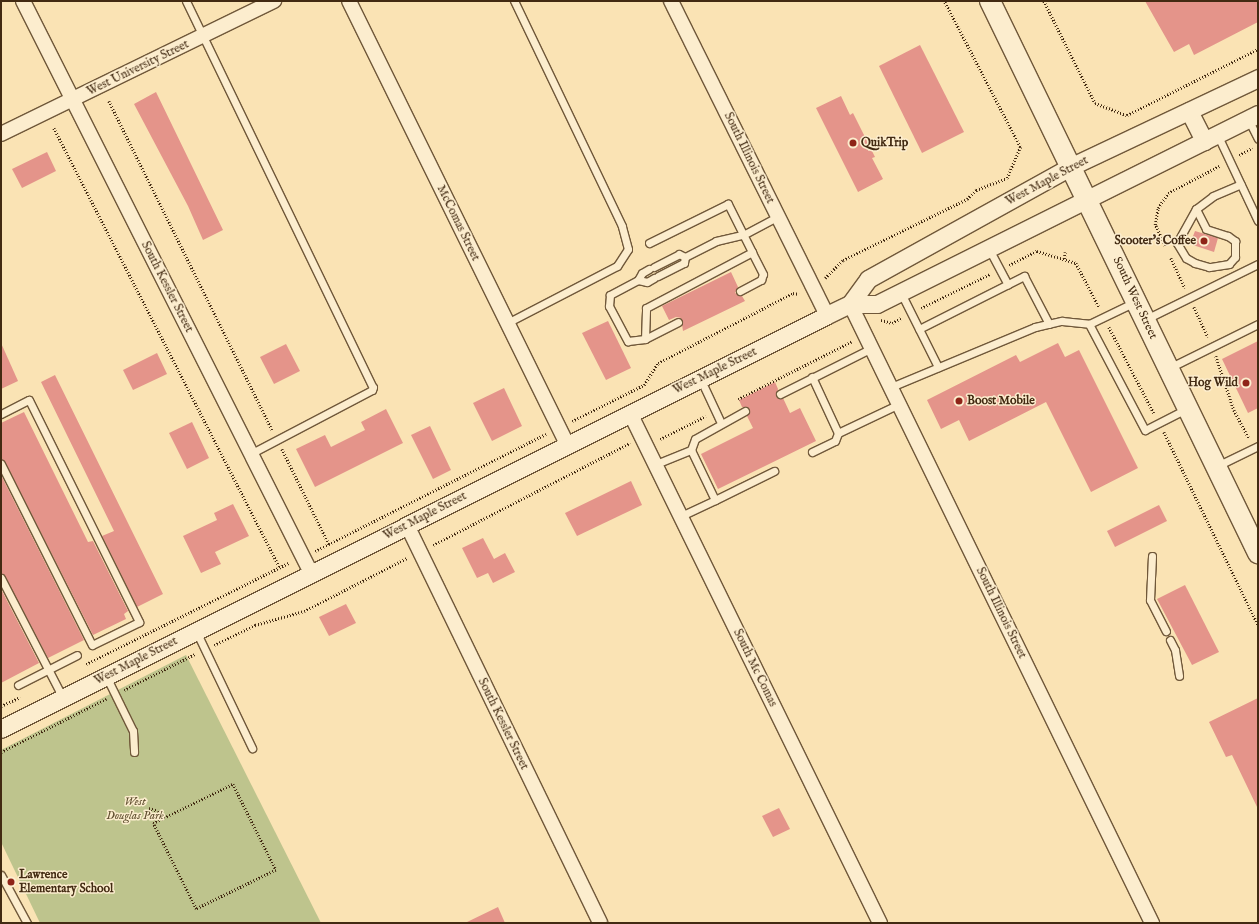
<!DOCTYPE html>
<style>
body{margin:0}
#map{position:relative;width:1259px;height:924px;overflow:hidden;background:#fae3b4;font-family:"IM FELL English",serif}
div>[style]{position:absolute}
.green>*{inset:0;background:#bec48d}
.building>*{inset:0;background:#e4948a}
.path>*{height:2.5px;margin-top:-1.25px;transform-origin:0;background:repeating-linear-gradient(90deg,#422a12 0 1px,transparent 0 3px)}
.roads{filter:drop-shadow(1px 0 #70583a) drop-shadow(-1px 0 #70583a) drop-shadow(0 1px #70583a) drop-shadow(0 -1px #70583a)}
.service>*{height:7px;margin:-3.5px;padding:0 3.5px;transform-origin:3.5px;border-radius:3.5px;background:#fcedce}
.minor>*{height:14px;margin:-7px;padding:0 7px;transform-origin:7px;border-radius:7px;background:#fcedce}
.tertiary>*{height:17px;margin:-8.5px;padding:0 8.5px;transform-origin:8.5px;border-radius:8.5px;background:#fcedce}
.secondary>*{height:20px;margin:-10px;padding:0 10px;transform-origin:10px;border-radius:10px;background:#fcedce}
.dots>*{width:11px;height:11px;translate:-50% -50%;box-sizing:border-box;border:2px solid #fcedce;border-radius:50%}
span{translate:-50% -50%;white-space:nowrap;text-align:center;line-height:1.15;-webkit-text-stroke:3px #fcedce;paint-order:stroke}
.street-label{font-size:12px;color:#422a12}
.poi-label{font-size:12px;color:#422a12;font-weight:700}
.left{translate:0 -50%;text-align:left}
.right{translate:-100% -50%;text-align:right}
.park-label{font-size:12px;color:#615031;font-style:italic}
.frame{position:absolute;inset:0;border:2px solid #422a12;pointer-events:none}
</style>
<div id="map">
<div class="green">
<div style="clip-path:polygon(186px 655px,321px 923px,40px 923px,1px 842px,1px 750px)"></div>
</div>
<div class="building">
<div style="clip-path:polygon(1145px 1px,1258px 1px,1258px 22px,1194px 55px,1189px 44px,1174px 52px)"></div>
<div style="clip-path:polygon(920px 45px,964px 132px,922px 153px,879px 66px)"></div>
<div style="clip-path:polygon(156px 92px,223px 230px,203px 240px,188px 206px,134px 104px)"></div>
<div style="clip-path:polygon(841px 96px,850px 115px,853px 113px,875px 157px,872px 158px,883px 179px,858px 192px,816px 108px)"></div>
<div style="clip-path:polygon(47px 152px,56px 171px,22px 188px,12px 169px)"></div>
<div style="clip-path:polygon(1195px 231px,1218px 238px,1214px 252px,1190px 244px)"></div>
<div style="clip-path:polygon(731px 272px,738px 287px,735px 293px,742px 296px,745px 301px,683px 331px,681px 318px,676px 317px,669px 320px,662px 306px)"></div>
<div style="clip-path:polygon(608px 321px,631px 368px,606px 380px,582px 333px)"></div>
<div style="clip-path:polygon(1258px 341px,1258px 408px,1248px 413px,1222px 359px)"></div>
<div style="clip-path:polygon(1px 343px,18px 381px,1px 389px)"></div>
<div style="clip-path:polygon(1058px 343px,1065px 357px,1079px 350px,1138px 468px,1091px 492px,1046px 402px,969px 441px,959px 420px,941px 429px,927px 400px,1016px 355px,1020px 362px)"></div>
<div style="clip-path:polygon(286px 344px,300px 371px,274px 384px,260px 357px)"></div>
<div style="clip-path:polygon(157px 353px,167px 374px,133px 390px,123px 370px)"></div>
<div style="clip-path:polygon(55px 375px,163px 594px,137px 607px,102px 536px,114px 531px,41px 382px)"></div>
<div style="clip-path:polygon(775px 382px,778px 389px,776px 397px,783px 398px,790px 413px,800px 408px,816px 441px,718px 489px,701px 454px,753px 428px,747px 416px,750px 409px,742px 407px,739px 400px)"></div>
<div style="clip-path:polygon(504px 388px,522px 426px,492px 441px,473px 403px)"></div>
<div style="clip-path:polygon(386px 409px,403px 443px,315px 487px,296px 449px,325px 435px,331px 447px,365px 430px,361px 422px)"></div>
<div style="clip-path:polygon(24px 412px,88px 542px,93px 541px,128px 611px,124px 614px,126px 619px,93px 635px,5px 462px,1px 459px,1px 423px)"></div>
<div style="clip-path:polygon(192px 422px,209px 458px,187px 469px,169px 433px)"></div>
<div style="clip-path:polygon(430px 426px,451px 470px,433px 479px,411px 435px)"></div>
<div style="clip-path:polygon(1px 475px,84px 640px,48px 658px,5px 576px,1px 573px)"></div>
<div style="clip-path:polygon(631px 481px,642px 505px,577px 536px,565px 513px)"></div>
<div style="clip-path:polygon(233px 504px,249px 536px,215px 552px,221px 564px,201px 573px,183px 536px,217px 520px,214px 513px)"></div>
<div style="clip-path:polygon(1159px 505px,1167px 521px,1115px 547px,1107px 531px)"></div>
<div style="clip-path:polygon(483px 538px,494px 559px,505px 553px,515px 572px,493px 583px,488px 573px,477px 578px,462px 548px)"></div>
<div style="clip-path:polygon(1185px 585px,1219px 652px,1192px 665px,1157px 599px)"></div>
<div style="clip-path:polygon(1px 589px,39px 663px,1px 683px)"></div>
<div style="clip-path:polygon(346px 604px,356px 623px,329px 636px,319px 617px)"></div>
<div style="clip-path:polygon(1258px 698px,1258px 809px,1232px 755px,1226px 757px,1209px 722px)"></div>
<div style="clip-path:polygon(779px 808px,790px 829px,773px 837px,762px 816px)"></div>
<div style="clip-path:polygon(498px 907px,505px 923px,465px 923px)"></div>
</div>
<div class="path">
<div style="left:1044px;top:1px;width:114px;rotate:63.4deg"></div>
<div style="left:1095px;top:103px;width:34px;rotate:21deg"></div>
<div style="left:1127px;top:115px;width:147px;rotate:-26.7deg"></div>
<div style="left:109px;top:101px;width:367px;rotate:63.6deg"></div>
<div style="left:54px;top:128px;width:495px;rotate:62.8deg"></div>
<div style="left:1239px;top:155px;width:15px;rotate:-28deg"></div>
<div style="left:1165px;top:246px;width:23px;rotate:-115deg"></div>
<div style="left:1155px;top:225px;width:17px;rotate:-80deg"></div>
<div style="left:1158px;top:208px;width:18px;rotate:-56deg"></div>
<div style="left:1168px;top:193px;width:58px;rotate:-27.9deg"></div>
<div style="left:1171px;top:258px;width:33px;rotate:65deg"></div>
<div style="left:1064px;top:259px;width:7px;rotate:-82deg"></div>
<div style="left:1009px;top:265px;width:31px;rotate:-27deg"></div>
<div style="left:1037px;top:251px;width:41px;rotate:17.1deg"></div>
<div style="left:1076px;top:263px;width:50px;rotate:62.4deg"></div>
<div style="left:825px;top:278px;width:25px;rotate:-45deg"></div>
<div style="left:843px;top:260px;width:138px;rotate:-26.2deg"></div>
<div style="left:967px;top:199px;width:13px;rotate:-45deg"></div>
<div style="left:976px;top:190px;width:33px;rotate:-21deg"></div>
<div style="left:1007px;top:178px;width:34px;rotate:-67deg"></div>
<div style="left:1020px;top:147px;width:165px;rotate:-117.5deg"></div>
<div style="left:1194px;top:307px;width:33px;rotate:65deg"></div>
<div style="left:921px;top:308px;width:77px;rotate:-26.2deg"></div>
<div style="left:881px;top:320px;width:11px;rotate:15deg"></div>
<div style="left:892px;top:323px;width:10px;rotate:-29deg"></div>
<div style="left:1109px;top:327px;width:97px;rotate:62.4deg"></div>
<div style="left:1216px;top:356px;width:57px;rotate:71.6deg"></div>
<div style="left:1234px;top:410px;width:32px;rotate:62deg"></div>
<div style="left:738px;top:399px;width:127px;rotate:-26.8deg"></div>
<div style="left:572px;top:421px;width:80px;rotate:-26.6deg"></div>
<div style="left:644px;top:385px;width:26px;rotate:-58deg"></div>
<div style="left:658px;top:363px;width:152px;rotate:-27.4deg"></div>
<div style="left:793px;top:293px;width:6px;rotate:9deg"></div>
<div style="left:1164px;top:432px;width:215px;rotate:64deg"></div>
<div style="left:660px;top:439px;width:51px;rotate:-26.6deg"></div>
<div style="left:282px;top:449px;width:106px;rotate:63.7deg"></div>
<div style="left:433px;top:545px;width:222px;rotate:-27.4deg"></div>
<div style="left:315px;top:551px;width:259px;rotate:-26.9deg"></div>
<div style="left:214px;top:645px;width:46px;rotate:-26deg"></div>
<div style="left:255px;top:625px;width:51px;rotate:-15.9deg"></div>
<div style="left:304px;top:611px;width:116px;rotate:-27.2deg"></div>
<div style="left:86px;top:664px;width:227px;rotate:-26.5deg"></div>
<div style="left:124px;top:690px;width:80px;rotate:-26.9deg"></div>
<div style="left:1px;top:706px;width:21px;rotate:-25deg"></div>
<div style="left:1px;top:752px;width:118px;rotate:-26.8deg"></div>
<div style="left:233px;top:784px;width:96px;rotate:63.4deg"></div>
<div style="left:276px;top:870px;width:89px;rotate:154deg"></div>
<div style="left:196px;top:909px;width:96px;rotate:-116.6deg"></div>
<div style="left:153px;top:823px;width:89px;rotate:-26deg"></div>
<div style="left:149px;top:808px;width:9px;rotate:18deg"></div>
<div style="left:158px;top:811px;width:9px;rotate:49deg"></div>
</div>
<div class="roads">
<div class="service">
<div style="left:186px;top:1px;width:429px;rotate:64.2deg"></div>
<div style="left:373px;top:387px;width:3px;rotate:108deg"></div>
<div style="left:372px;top:390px;width:138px;rotate:152.3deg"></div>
<div style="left:1248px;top:119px;width:22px;rotate:63deg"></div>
<div style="left:1217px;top:134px;width:96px;rotate:64.8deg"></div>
<div style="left:1196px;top:209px;width:22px;rotate:63deg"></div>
<div style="left:1206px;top:229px;width:23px;rotate:18deg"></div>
<div style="left:1228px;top:236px;width:9px;rotate:36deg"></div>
<div style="left:1235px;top:241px;width:16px;rotate:90deg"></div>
<div style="left:1235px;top:257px;width:9px;rotate:131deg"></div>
<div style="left:1229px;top:264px;width:20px;rotate:171deg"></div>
<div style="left:1209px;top:267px;width:15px;rotate:-164deg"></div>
<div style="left:1195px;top:263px;width:10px;rotate:-151deg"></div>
<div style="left:1186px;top:258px;width:17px;rotate:-121deg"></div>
<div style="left:1177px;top:243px;width:39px;rotate:-61deg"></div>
<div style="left:1196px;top:209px;width:21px;rotate:-37deg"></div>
<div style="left:1213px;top:196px;width:30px;rotate:-23deg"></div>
<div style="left:989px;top:249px;width:40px;rotate:62deg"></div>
<div style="left:654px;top:267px;width:28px;rotate:-27deg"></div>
<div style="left:679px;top:254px;width:7px;rotate:27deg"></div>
<div style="left:658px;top:276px;width:29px;rotate:-27deg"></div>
<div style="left:684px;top:263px;width:6px;rotate:-81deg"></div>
<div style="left:685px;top:257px;width:35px;rotate:-27deg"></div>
<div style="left:716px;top:241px;width:28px;rotate:-13deg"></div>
<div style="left:743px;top:235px;width:40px;rotate:-28deg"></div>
<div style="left:654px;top:278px;width:8px;rotate:150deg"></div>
<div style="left:647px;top:282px;width:9px;rotate:-167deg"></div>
<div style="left:638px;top:280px;width:32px;rotate:152deg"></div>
<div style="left:610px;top:295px;width:11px;rotate:95deg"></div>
<div style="left:609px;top:306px;width:40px;rotate:62deg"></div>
<div style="left:628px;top:341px;width:17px;rotate:-7deg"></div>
<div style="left:645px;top:339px;width:37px;rotate:-27deg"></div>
<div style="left:638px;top:280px;width:8px;rotate:-60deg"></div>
<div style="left:642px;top:273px;width:8px;rotate:-30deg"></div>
<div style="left:740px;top:291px;width:24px;rotate:-28deg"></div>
<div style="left:761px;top:280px;width:6px;rotate:-72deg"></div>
<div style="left:763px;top:274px;width:25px;rotate:-117deg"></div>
<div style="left:901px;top:293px;width:83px;rotate:63.4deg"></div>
<div style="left:1135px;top:302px;width:51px;rotate:154.4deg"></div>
<div style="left:1089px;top:324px;width:120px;rotate:62.2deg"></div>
<div style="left:1145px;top:430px;width:46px;rotate:-27.1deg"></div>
<div style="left:1146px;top:319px;width:125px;rotate:-26.2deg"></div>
<div style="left:507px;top:323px;width:124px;rotate:-27.4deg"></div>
<div style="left:617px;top:266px;width:20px;rotate:-57deg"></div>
<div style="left:628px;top:249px;width:24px;rotate:-105deg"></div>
<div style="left:622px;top:226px;width:250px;rotate:-115.6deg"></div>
<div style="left:919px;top:329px;width:118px;rotate:-26.8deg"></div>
<div style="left:1024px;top:276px;width:54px;rotate:62.5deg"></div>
<div style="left:645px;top:339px;width:31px;rotate:-88deg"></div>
<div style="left:646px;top:308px;width:120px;rotate:-27.8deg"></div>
<div style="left:752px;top:252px;width:54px;rotate:-116.6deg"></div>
<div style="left:728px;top:204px;width:88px;rotate:153.7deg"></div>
<div style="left:1169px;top:368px;width:99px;rotate:-26.3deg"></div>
<div style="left:812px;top:377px;width:62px;rotate:65.1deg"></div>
<div style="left:838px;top:433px;width:68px;rotate:-25.4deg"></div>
<div style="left:700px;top:378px;width:50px;rotate:65deg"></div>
<div style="left:891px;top:387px;width:156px;rotate:-22.6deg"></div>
<div style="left:1035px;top:327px;width:28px;rotate:-13deg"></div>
<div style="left:1062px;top:321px;width:27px;rotate:6deg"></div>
<div style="left:780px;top:394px;width:103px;rotate:-26.6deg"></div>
<div style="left:745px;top:411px;width:57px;rotate:150.8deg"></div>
<div style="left:695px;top:439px;width:12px;rotate:110deg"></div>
<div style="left:691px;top:450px;width:55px;rotate:64.4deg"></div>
<div style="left:715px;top:500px;width:66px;rotate:-26.2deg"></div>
<div style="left:1px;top:414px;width:31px;rotate:-27deg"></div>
<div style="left:29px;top:400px;width:248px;rotate:63.6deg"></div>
<div style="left:139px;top:622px;width:52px;rotate:153.9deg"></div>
<div style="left:92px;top:645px;width:203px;rotate:-116.7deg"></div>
<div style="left:812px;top:452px;width:25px;rotate:-26deg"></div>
<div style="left:835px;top:441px;width:9px;rotate:-69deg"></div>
<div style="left:656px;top:464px;width:38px;rotate:-22deg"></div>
<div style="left:1217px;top:466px;width:46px;rotate:-26deg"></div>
<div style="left:681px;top:516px;width:38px;rotate:-25deg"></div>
<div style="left:1152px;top:556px;width:44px;rotate:92.6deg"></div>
<div style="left:1150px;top:600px;width:35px;rotate:63deg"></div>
<div style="left:1px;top:578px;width:135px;rotate:62.7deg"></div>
<div style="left:196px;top:631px;width:130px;rotate:64.4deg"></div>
<div style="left:1170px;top:640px;width:11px;rotate:63deg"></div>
<div style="left:1175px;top:650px;width:26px;rotate:81deg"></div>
<div style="left:106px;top:676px;width:61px;rotate:63.9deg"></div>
<div style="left:133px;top:731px;width:21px;rotate:87deg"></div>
<div style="left:18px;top:685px;width:66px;rotate:-27deg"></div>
<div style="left:1px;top:875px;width:55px;rotate:61.6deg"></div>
</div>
<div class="minor">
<div style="left:23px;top:1px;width:640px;rotate:63.27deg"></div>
<div style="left:349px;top:1px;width:495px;rotate:63.8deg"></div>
<div style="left:671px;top:1px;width:351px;rotate:63.6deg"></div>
<div style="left:1px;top:134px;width:304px;rotate:-26deg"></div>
<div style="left:850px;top:304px;width:689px;rotate:63.99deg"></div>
<div style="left:630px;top:413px;width:568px;rotate:63.89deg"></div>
<div style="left:407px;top:525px;width:442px;rotate:64.1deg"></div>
</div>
<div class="tertiary">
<div style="left:1189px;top:111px;width:34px;rotate:63deg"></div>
<div style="left:850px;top:304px;width:31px;rotate:-54deg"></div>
<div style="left:868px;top:279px;width:233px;rotate:-29deg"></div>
<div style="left:1072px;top:166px;width:206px;rotate:-25.3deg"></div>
<div style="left:1px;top:729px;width:924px;rotate:-26.62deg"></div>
<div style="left:827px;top:315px;width:25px;rotate:-26deg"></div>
<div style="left:850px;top:304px;width:27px"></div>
<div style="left:877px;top:304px;width:426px;rotate:-26.5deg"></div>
</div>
<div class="secondary">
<div style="left:990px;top:1px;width:614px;rotate:64.1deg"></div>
</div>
</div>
<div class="dots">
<div style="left:853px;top:143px;background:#8f2418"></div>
<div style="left:1204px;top:241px;background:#8f2418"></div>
<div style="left:1246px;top:383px;background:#8f2418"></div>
<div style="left:959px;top:401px;background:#8f2418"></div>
<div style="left:11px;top:882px;background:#8f2418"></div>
</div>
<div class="street-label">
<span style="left:138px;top:68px;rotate:-26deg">West University Street</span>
<span style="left:749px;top:158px;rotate:64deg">South Illinois Street</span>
<span style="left:1047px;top:181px;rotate:-28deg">West Maple Street</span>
<span style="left:458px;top:223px;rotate:64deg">McComas Street</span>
<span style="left:167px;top:287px;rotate:63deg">South Kessler Street</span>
<span style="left:1135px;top:298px;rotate:65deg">South West Street</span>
<span style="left:715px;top:371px;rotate:-26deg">West Maple Street</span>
<span style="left:425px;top:516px;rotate:-27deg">West Maple Street</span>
<span style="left:1001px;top:613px;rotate:64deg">South Illinois Street</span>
<span style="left:136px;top:661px;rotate:-27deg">West Maple Street</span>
<span style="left:755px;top:668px;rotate:64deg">South Mc Comas</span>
<span style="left:503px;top:724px;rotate:64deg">South Kessler Street</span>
</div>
<div class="poi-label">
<span class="left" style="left:861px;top:143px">QuikTrip</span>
<span class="right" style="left:1196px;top:241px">Scooter's Coffee</span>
<span class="right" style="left:1238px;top:383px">Hog Wild</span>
<span class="left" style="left:967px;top:401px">Boost Mobile</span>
<span class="left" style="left:19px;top:882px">Lawrence<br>Elementary School</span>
</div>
<div class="park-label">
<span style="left:135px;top:809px">West<br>Douglas Park</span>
</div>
<div class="frame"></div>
</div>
